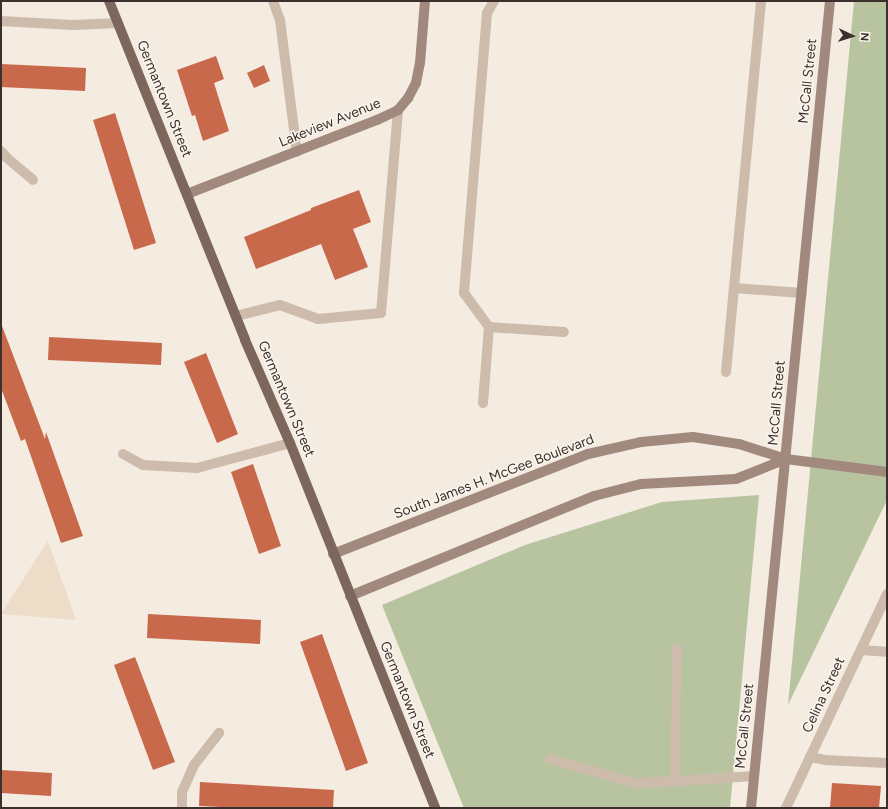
<!DOCTYPE html>
<style>
body{margin:0}
#map{position:relative;width:888px;height:809px;overflow:hidden;background:#f4ebe1;font-family:Figtree,sans-serif}
div>[style]{position:absolute}
.green>*{inset:0;background:#b8c4a0}
.plaza>*{inset:0;background:#ecdcc8}
.building>*{inset:0;background:#c8694b}
.lane>*{height:10px;margin:-5px;padding:0 5px;transform-origin:5px;border-radius:5px;background:#cdbbac}
.street>*{height:10px;margin:-5px;padding:0 5px;transform-origin:5px;border-radius:5px;background:#cdbbac}
.secondary>*{height:10px;margin:-5px;padding:0 5px;transform-origin:5px;border-radius:5px;background:#a18a7d}
.primary>*{height:10px;margin:-5px;padding:0 5px;transform-origin:5px;border-radius:5px;background:#7d675c}
span{translate:-50% -50%;white-space:nowrap;text-align:center;line-height:1.15;-webkit-text-stroke:3px #fbf5ee;paint-order:stroke}
.street-label{font-size:14px;color:#3b302b}
.frame{position:absolute;inset:0;border:2px solid #3b302b;pointer-events:none}
.north{position:absolute;left:832px;top:16px;width:40px;height:40px;-webkit-text-stroke:3px #fbf5ee;paint-order:stroke;rotate:94deg;font-size:11px;font-weight:700;line-height:16px;text-align:center;color:#3b302b}
.north::after{content:'';display:block;margin:auto;width:14px;height:18px;background:#3b302b;clip-path:polygon(50% 0,100% 100%,50% 72%,0 100%)}
</style>
<div id="map">
<div class="green">
<div style="clip-path:polygon(854px 1px,887px 1px,887px 500px,788px 705px)"></div>
<div style="clip-path:polygon(759px 495px,730px 808px,464px 808px,382px 605px,525px 545px,662px 502px)"></div>
</div>
<div class="plaza">
<div style="clip-path:polygon(48px 541px,76px 620px,1px 614px,35px 561px)"></div>
</div>
<div class="building">
<div style="clip-path:polygon(216px 56px,224px 79px,214px 83px,229px 131px,203px 141px,195px 115px,192px 116px,177px 70px)"></div>
<div style="clip-path:polygon(1px 64px,86px 68px,85px 91px,1px 87px)"></div>
<div style="clip-path:polygon(264px 65px,270px 81px,254px 88px,247px 73px)"></div>
<div style="clip-path:polygon(115px 113px,156px 243px,134px 250px,93px 120px)"></div>
<div style="clip-path:polygon(359px 190px,371px 222px,353px 229px,368px 267px,335px 280px,321px 244px,256px 269px,244px 237px,311px 210px,311px 208px)"></div>
<div style="clip-path:polygon(1px 326px,2px 326px,45px 439px,46px 432px,83px 536px,61px 543px,25px 439px,21px 441px,1px 388px)"></div>
<div style="clip-path:polygon(49px 337px,162px 343px,161px 365px,48px 360px)"></div>
<div style="clip-path:polygon(206px 353px,238px 434px,217px 443px,184px 362px)"></div>
<div style="clip-path:polygon(253px 464px,281px 546px,259px 554px,231px 472px)"></div>
<div style="clip-path:polygon(148px 614px,261px 620px,260px 644px,147px 638px)"></div>
<div style="clip-path:polygon(322px 634px,368px 763px,346px 771px,300px 642px)"></div>
<div style="clip-path:polygon(135px 657px,175px 762px,153px 770px,114px 665px)"></div>
<div style="clip-path:polygon(1px 770px,52px 773px,51px 796px,1px 793px)"></div>
<div style="clip-path:polygon(200px 782px,334px 790px,333px 808px,245px 808px,199px 806px)"></div>
<div style="clip-path:polygon(832px 783px,881px 786px,879px 808px,830px 808px)"></div>
</div>
<div class="lane">
<div style="left:273px;top:1px;width:20px;rotate:70deg"></div>
<div style="left:280px;top:20px;width:133px;rotate:82.7deg"></div>
<div style="left:494px;top:1px;width:14px;rotate:120deg"></div>
<div style="left:487px;top:13px;width:281px;rotate:94.7deg"></div>
<div style="left:464px;top:293px;width:42px;rotate:53.7deg"></div>
<div style="left:489px;top:327px;width:75px;rotate:3.8deg"></div>
<div style="left:734px;top:288px;width:68px;rotate:4.2deg"></div>
<div style="left:236px;top:316px;width:45px;rotate:-14deg"></div>
<div style="left:280px;top:305px;width:40px;rotate:20.2deg"></div>
<div style="left:318px;top:319px;width:63px;rotate:-5.4deg"></div>
<div style="left:381px;top:313px;width:204px;rotate:-85.2deg"></div>
<div style="left:726px;top:372px;width:373px;rotate:-84.6deg"></div>
<div style="left:483px;top:403px;width:76px;rotate:-85.5deg"></div>
<div style="left:677px;top:649px;width:132px;rotate:90.9deg"></div>
<div style="left:675px;top:781px;width:79px;rotate:-3.6deg"></div>
<div style="left:861px;top:650px;width:26px;rotate:4deg"></div>
<div style="left:550px;top:759px;width:88px;rotate:15.8deg"></div>
<div style="left:635px;top:783px;width:40px;rotate:-2.9deg"></div>
</div>
<div class="street">
<div style="left:1px;top:21px;width:72px;rotate:3.2deg"></div>
<div style="left:73px;top:25px;width:45px;rotate:-2.5deg"></div>
<div style="left:1px;top:151px;width:9px;rotate:49deg"></div>
<div style="left:7px;top:158px;width:34px;rotate:40deg"></div>
<div style="left:123px;top:454px;width:23px;rotate:29deg"></div>
<div style="left:143px;top:465px;width:54px;rotate:3.2deg"></div>
<div style="left:197px;top:468px;width:96px;rotate:-15deg"></div>
<div style="left:810px;top:757px;width:15px;rotate:11deg"></div>
<div style="left:825px;top:760px;width:62px;rotate:2.8deg"></div>
<div style="left:182px;top:808px;width:16px;rotate:-90deg"></div>
<div style="left:182px;top:792px;width:30px;rotate:-66deg"></div>
<div style="left:194px;top:765px;width:41px;rotate:-52deg"></div>
<div style="left:786px;top:808px;width:237px;rotate:-64.7deg"></div>
</div>
<div class="secondary">
<div style="left:187px;top:194px;width:204px;rotate:-21.3deg"></div>
<div style="left:377px;top:120px;width:23px;rotate:-25deg"></div>
<div style="left:398px;top:110px;width:16px;rotate:-50deg"></div>
<div style="left:408px;top:98px;width:17px;rotate:-62deg"></div>
<div style="left:416px;top:83px;width:20px;rotate:-79deg"></div>
<div style="left:420px;top:63px;width:62px;rotate:-85.4deg"></div>
<div style="left:333px;top:554px;width:274px;rotate:-21.4deg"></div>
<div style="left:588px;top:454px;width:54px;rotate:-12.8deg"></div>
<div style="left:641px;top:442px;width:52px;rotate:-5.5deg"></div>
<div style="left:693px;top:437px;width:47px;rotate:8.7deg"></div>
<div style="left:739px;top:444px;width:49px;rotate:17.7deg"></div>
<div style="left:786px;top:459px;width:102px;rotate:7.3deg"></div>
<div style="left:350px;top:596px;width:264px;rotate:-22.3deg"></div>
<div style="left:594px;top:496px;width:49px;rotate:-14.3deg"></div>
<div style="left:641px;top:484px;width:95px;rotate:-3deg"></div>
<div style="left:736px;top:479px;width:54px;rotate:-21.8deg"></div>
<div style="left:751px;top:808px;width:811px;rotate:-84.41deg"></div>
</div>
<div class="primary">
<div style="left:109px;top:1px;width:365px;rotate:68.1deg"></div>
<div style="left:245px;top:340px;width:112px;rotate:66.4deg"></div>
<div style="left:290px;top:443px;width:393px;rotate:68.3deg"></div>
</div>
<div class="street-label">
<span style="left:808px;top:81px;rotate:-84deg">McCall Street</span>
<span style="left:164px;top:99px;rotate:68deg">Germantown Street</span>
<span style="left:330px;top:123px;rotate:-22deg">Lakeview Avenue</span>
<span style="left:286px;top:399px;rotate:67deg">Germantown Street</span>
<span style="left:777px;top:403px;rotate:-85deg">McCall Street</span>
<span style="left:494px;top:477px;rotate:-21deg">South James H. McGee Boulevard</span>
<span style="left:824px;top:695px;rotate:-65deg">Celina Street</span>
<span style="left:407px;top:700px;rotate:68deg">Germantown Street</span>
<span style="left:745px;top:726px;rotate:-84deg">McCall Street</span>
</div>
<div class="frame"></div>
<div class="north">N</div>
</div>
